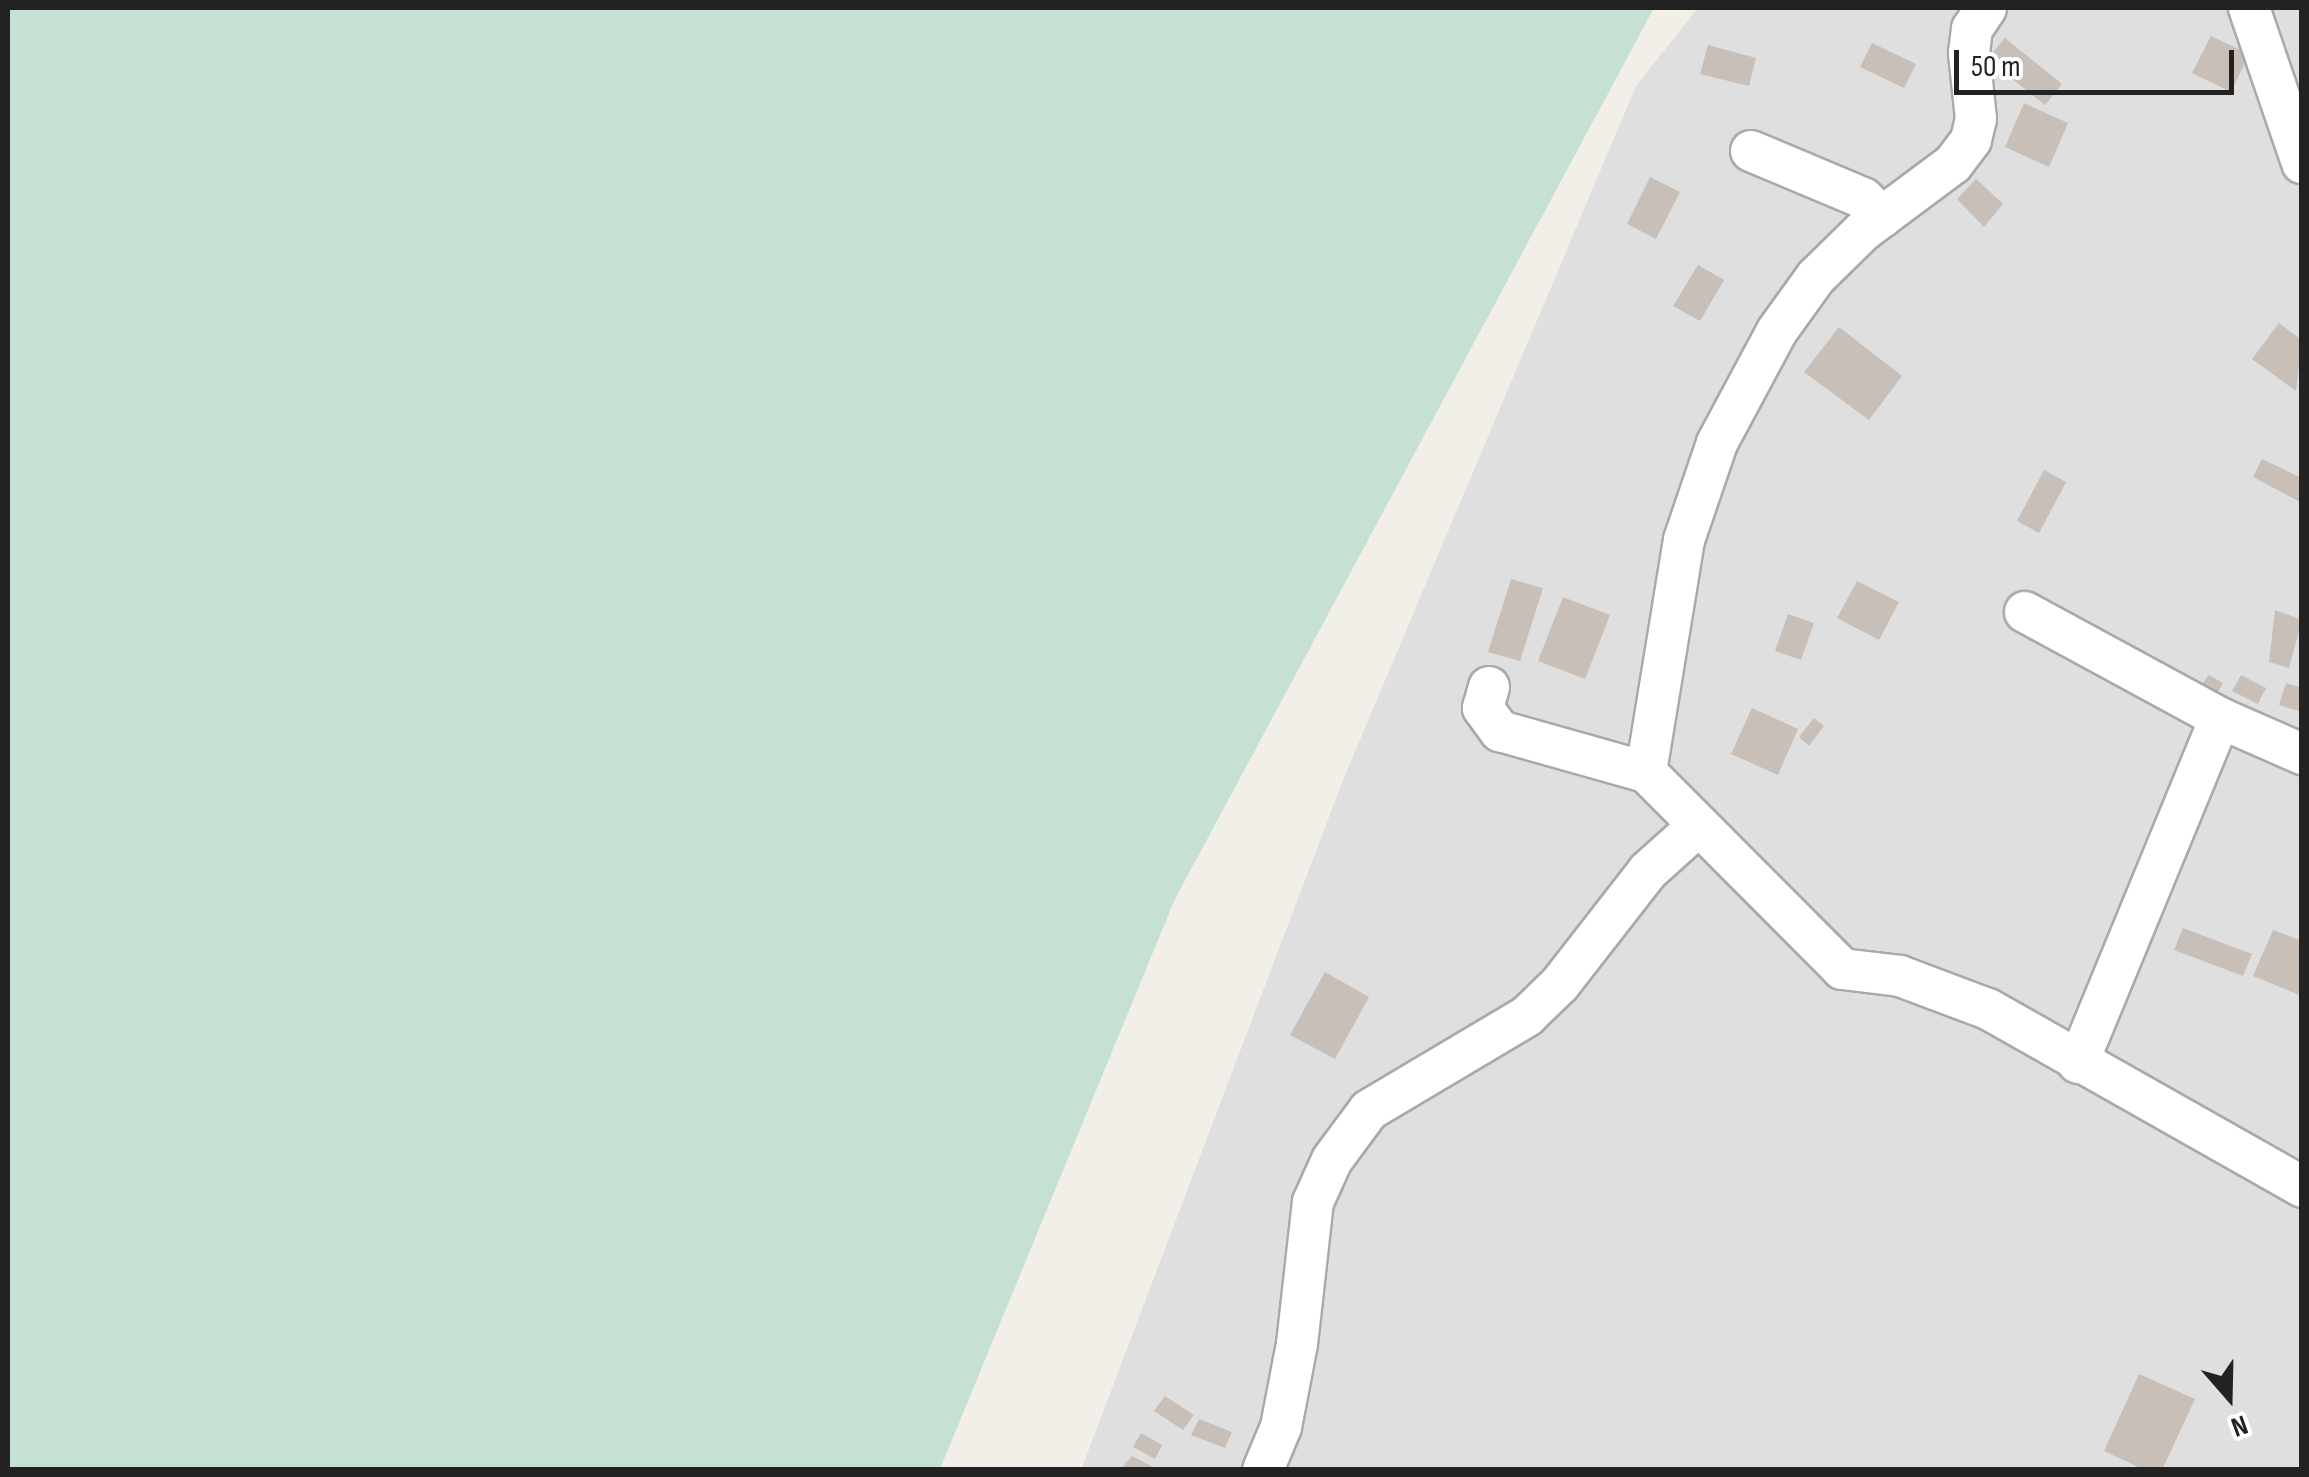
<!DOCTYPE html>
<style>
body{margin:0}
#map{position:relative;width:2309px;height:1477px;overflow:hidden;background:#f2efe9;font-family:"Sofia Sans Condensed",sans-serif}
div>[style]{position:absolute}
.residential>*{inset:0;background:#e0dfdf}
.wetland>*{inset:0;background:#c6e0d4}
.building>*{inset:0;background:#c7bfb8}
.roads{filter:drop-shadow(2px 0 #a9a9a9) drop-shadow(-2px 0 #a9a9a9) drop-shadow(0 2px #a9a9a9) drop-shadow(0 -2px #a9a9a9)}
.street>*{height:40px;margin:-20px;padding:0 20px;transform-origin:20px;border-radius:20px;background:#fff}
span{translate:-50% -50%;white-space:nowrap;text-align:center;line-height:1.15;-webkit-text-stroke:8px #fff;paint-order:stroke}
.frame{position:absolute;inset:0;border:10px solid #222;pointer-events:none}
.north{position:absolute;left:2179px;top:1347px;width:100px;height:100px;-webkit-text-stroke:8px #fff;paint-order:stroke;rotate:160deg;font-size:28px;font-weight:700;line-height:40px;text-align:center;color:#222}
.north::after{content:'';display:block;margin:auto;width:35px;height:45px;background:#222;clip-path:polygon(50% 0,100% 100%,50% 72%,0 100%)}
.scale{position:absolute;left:1954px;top:50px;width:280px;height:45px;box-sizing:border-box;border:5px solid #222;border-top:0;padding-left:12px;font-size:30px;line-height:35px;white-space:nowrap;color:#222;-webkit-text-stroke:8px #fff;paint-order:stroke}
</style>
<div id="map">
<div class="residential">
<div style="clip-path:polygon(1698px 8px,2301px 8px,2301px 1469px,1081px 1470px,1343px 780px,1636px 86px)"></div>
</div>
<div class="wetland">
<div style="clip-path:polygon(8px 8px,1654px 8px,1175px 899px,940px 1469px,8px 1469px)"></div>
</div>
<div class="building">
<div style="clip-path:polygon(2211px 36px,2249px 54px,2231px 92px,2192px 73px)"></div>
<div style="clip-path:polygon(2005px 38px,2062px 84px,2045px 105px,1987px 59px)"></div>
<div style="clip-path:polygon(1872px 43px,1916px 64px,1904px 88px,1860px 67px)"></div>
<div style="clip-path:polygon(1708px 45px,1756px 58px,1749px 86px,1700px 74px)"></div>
<div style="clip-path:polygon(2024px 103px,2068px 123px,2049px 167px,2005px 147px)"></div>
<div style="clip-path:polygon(1650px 177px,1680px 192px,1656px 239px,1627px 224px)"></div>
<div style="clip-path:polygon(1976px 179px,2003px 204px,1984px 227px,1957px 199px)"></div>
<div style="clip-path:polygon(1698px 265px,1724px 280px,1700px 321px,1673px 306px)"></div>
<div style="clip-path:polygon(2279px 323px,2302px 340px,2296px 391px,2252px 359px)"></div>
<div style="clip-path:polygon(1839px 327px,1902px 376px,1869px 420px,1804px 372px)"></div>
<div style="clip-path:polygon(2262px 459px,2302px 478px,2302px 503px,2253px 477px)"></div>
<div style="clip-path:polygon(2044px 470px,2066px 482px,2039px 533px,2017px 521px)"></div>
<div style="clip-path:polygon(1511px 579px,1543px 588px,1520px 661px,1488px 652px)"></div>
<div style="clip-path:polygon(1857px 581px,1899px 602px,1879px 640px,1837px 618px)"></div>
<div style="clip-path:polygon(1563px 597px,1610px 615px,1585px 679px,1538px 661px)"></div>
<div style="clip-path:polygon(2275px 610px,2302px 620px,2289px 668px,2269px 662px)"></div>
<div style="clip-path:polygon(1788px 614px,1814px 623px,1801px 660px,1775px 651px)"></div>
<div style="clip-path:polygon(2209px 675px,2223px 683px,2218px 692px,2203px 683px)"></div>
<div style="clip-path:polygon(2241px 675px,2266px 688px,2258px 704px,2232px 691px)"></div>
<div style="clip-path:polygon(2286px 683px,2302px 688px,2302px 712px,2279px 705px)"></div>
<div style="clip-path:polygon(1752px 708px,1798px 729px,1778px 775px,1731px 754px)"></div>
<div style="clip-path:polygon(1814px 718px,1824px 726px,1809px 746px,1799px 737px)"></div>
<div style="clip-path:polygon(2183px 928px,2252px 954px,2243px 976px,2174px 950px)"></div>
<div style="clip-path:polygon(2273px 930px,2302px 941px,2302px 996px,2253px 976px)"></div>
<div style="clip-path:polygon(1325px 972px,1369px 997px,1335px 1059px,1290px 1035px)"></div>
<div style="clip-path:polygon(2139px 1374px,2195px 1399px,2162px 1470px,2145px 1470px,2104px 1451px)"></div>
<div style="clip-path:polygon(1165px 1396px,1194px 1415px,1183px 1430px,1154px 1411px)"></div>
<div style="clip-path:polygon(1199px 1419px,1232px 1432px,1225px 1448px,1191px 1435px)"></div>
<div style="clip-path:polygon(1141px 1433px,1162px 1445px,1155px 1459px,1133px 1447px)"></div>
<div style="clip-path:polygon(1132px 1456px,1159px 1470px,1120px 1470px)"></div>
</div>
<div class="roads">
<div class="street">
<div style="left:2249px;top:8px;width:164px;rotate:71.1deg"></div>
<div style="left:1751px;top:151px;width:121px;rotate:22.8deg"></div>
<div style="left:1863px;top:198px;width:27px;rotate:45deg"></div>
<div style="left:2025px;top:612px;width:222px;rotate:28.5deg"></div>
<div style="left:2220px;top:718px;width:90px;rotate:23.7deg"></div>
<div style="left:1489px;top:687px;width:22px;rotate:106deg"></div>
<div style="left:1483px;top:708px;width:29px;rotate:54deg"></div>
<div style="left:1500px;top:731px;width:152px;rotate:15.7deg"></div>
<div style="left:1646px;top:772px;width:278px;rotate:45.1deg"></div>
<div style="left:1842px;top:969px;width:58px;rotate:6.9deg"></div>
<div style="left:1900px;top:976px;width:94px;rotate:20.6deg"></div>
<div style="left:1988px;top:1009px;width:361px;rotate:29.5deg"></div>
<div style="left:1646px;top:772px;width:235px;rotate:-80.7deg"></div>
<div style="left:1684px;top:540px;width:102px;rotate:-71.2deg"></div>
<div style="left:1717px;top:443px;width:127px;rotate:-61.8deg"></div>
<div style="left:1777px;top:331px;width:67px;rotate:-54.2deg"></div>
<div style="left:1816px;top:277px;width:66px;rotate:-44.4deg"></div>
<div style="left:1863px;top:231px;width:112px;rotate:-36.7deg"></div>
<div style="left:1953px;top:164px;width:30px;rotate:-53deg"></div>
<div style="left:1971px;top:140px;width:22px;rotate:-77deg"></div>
<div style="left:1976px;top:119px;width:66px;rotate:-96.1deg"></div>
<div style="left:1969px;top:53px;width:24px;rotate:-83deg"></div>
<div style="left:1972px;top:29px;width:25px;rotate:-56deg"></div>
<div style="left:2078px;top:1063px;width:373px;rotate:-67.6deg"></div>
<div style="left:1263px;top:1470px;width:47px;rotate:-67.3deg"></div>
<div style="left:1281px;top:1427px;width:85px;rotate:-79.1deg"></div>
<div style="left:1297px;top:1344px;width:143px;rotate:-83.6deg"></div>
<div style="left:1313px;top:1202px;width:46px;rotate:-65.7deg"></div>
<div style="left:1332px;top:1160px;width:62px;rotate:-53.5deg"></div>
<div style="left:1369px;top:1110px;width:184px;rotate:-30.7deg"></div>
<div style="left:1527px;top:1016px;width:46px;rotate:-44.1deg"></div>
<div style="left:1560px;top:984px;width:143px;rotate:-52.1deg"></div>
<div style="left:1648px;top:871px;width:66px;rotate:-41.9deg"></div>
</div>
</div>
<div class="frame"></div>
<div class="north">N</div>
<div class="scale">50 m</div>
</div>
